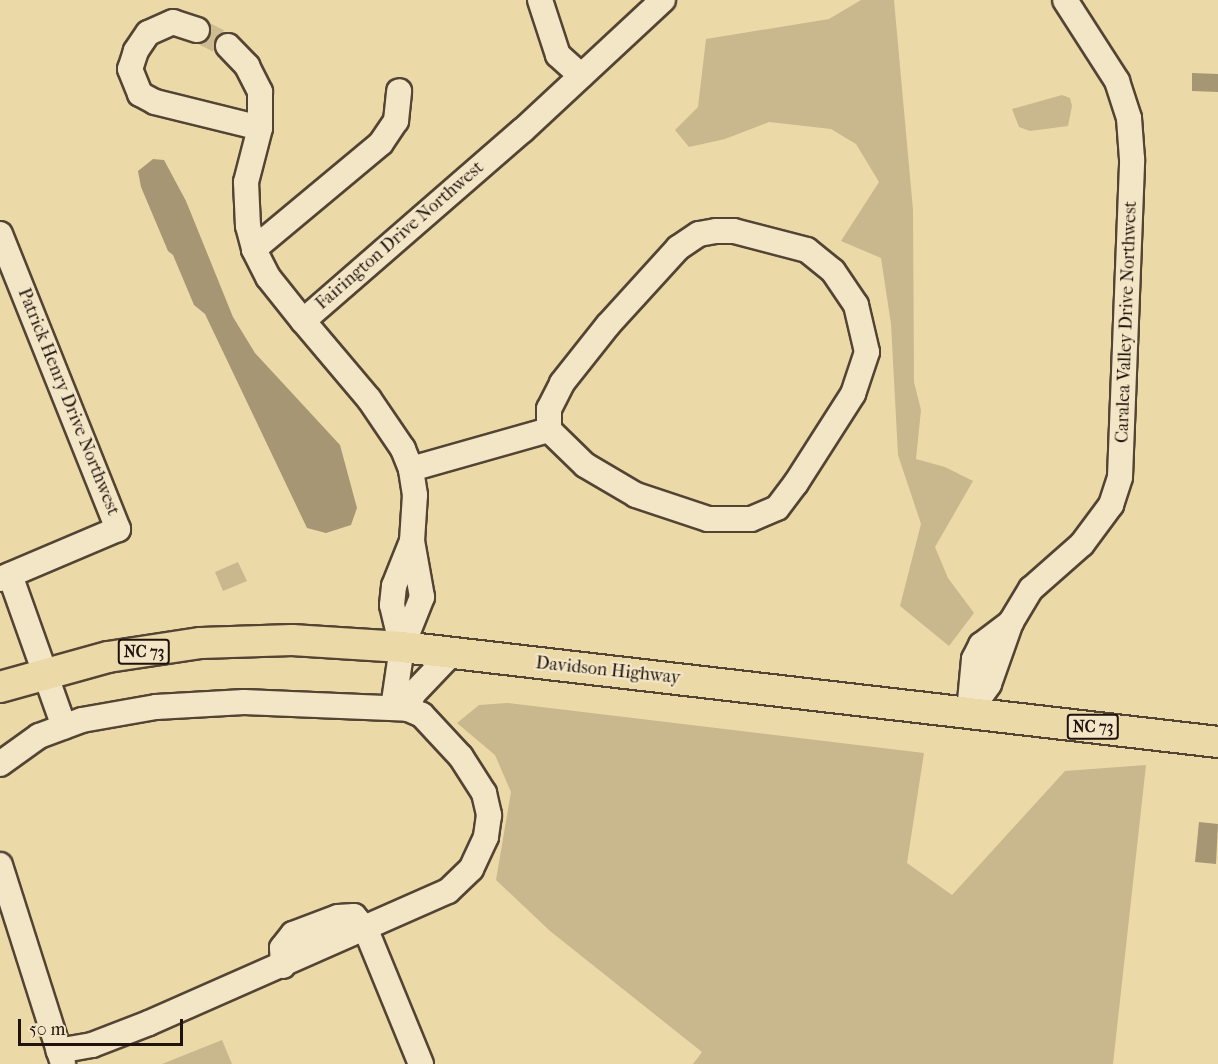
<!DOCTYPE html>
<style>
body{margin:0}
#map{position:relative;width:1218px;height:1064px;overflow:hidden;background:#ecd9a8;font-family:"IM FELL French Canon",serif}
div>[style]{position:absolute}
.green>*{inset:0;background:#c9b78e}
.water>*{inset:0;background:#a79674}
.minor-tunnel>*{height:24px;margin-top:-12px;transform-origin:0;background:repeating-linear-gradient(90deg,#cdbb91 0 24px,transparent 0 36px)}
.roads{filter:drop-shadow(2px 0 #534434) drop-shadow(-2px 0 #534434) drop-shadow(0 2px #534434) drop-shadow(0 -2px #534434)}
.minor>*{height:24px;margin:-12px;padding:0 12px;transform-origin:12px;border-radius:12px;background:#f3e6c6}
.major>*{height:30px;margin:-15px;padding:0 15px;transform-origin:15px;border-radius:15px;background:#ecd9a8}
span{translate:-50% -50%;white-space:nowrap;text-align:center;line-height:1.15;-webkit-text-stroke:4.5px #f3e6c6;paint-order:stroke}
.shield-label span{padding:2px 4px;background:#f3e6c6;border:2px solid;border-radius:4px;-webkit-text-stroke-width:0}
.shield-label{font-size:16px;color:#20130e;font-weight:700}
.street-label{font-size:18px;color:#20130e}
.scale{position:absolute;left:18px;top:1019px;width:165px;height:27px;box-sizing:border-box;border:3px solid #20130e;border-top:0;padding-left:8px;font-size:18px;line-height:21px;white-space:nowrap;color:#20130e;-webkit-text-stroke:4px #f3e6c6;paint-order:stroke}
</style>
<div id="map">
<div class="green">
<div style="clip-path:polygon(861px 0,894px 0,913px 210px,914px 382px,921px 410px,916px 459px,945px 467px,973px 481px,935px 547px,948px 578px,974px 613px,949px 646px,900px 606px,921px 524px,898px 455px,891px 324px,881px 258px,841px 241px,879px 182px,856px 144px,831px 129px,769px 122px,725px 139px,689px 147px,675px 130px,698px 107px,706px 39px,829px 19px)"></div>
<div style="clip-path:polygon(1062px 95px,1070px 98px,1072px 106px,1068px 126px,1030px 131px,1019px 127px,1012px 109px)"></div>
<div style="clip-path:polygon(238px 562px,247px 581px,223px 591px,215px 572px)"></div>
<div style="clip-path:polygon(507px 703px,924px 753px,907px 863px,952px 895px,1065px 771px,1146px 765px,1113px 1064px,693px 1064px,702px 1052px,550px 931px,496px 880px,511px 792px,495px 755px,457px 723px,479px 705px)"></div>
<div style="clip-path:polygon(222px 1040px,232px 1064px,162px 1064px)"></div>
</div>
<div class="water">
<div style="clip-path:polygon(1192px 73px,1218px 74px,1218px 92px,1192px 91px)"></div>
<div style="clip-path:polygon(153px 159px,164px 160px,186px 201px,233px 317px,255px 353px,340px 445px,357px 508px,351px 525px,326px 533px,307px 528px,205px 314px,194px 305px,173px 255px,168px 251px,141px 187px,138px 171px)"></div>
<div style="clip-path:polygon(1199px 822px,1218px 824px,1216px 864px,1195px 862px)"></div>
</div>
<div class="minor-tunnel">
<div style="left:197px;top:30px;width:35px;rotate:27deg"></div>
</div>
<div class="roads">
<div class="minor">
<div style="left:540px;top:0;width:58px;rotate:71.9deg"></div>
<div style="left:558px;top:55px;width:31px;rotate:42deg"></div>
<div style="left:197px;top:30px;width:25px;rotate:-162deg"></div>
<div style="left:173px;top:22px;width:27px;rotate:156deg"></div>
<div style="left:148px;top:33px;width:22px;rotate:124deg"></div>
<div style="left:136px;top:51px;width:19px;rotate:108deg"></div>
<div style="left:130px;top:69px;width:27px;rotate:68deg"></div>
<div style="left:140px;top:94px;width:17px;rotate:28deg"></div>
<div style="left:155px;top:102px;width:108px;rotate:13.9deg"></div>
<div style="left:228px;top:46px;width:28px;rotate:46deg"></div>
<div style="left:247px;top:66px;width:29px;rotate:63deg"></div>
<div style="left:260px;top:92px;width:36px;rotate:90deg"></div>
<div style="left:260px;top:128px;width:56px;rotate:104.5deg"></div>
<div style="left:246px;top:182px;width:44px;rotate:87.4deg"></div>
<div style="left:248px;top:226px;width:24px;rotate:75deg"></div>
<div style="left:716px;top:231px;width:18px"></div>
<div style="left:734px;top:231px;width:75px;rotate:14.6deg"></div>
<div style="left:807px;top:250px;width:33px;rotate:39deg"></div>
<div style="left:833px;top:271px;width:41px;rotate:55.9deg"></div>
<div style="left:856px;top:305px;width:48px;rotate:76.8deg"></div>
<div style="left:867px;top:352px;width:44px;rotate:108.4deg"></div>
<div style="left:853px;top:394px;width:106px;rotate:122.6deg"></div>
<div style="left:796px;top:483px;width:31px;rotate:127deg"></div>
<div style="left:777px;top:508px;width:28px;rotate:157deg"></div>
<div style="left:751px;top:519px;width:43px;rotate:180deg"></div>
<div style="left:708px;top:519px;width:76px;rotate:-161.6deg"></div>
<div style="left:636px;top:495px;width:59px;rotate:-149.5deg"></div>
<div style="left:585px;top:465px;width:50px;rotate:-135.8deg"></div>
<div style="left:549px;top:430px;width:21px;rotate:-90deg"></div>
<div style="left:549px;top:409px;width:29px;rotate:-63deg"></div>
<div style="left:562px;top:383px;width:74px;rotate:-51.6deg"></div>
<div style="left:608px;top:325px;width:104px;rotate:-47.7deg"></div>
<div style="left:678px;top:248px;width:25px;rotate:-34deg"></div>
<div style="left:699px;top:234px;width:17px;rotate:-10deg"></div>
<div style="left:0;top:234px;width:318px;rotate:68.2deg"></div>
<div style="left:118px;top:529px;width:128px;rotate:157deg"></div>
<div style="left:303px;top:321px;width:56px;rotate:-128.5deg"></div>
<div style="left:268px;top:277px;width:31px;rotate:-117deg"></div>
<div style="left:254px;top:249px;width:165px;rotate:-39.8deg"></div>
<div style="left:381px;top:143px;width:27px;rotate:-56deg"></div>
<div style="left:396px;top:121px;width:30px;rotate:-84deg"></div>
<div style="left:411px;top:469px;width:143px;rotate:-15.8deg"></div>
<div style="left:10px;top:575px;width:161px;rotate:70.4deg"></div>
<div style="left:402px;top:647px;width:43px;rotate:-103.4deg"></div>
<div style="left:392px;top:605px;width:19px;rotate:-84deg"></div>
<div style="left:394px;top:586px;width:48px;rotate:-68.2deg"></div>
<div style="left:393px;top:708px;width:62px;rotate:-81.6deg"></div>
<div style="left:402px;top:647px;width:54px;rotate:-68.2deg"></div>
<div style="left:422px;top:597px;width:57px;rotate:-100.1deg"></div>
<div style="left:412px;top:541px;width:46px;rotate:-86.3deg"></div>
<div style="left:415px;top:495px;width:26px;rotate:-99deg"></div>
<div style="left:411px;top:469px;width:22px;rotate:-112deg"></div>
<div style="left:403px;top:449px;width:60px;rotate:-124.2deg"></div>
<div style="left:369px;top:399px;width:102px;rotate:-130.2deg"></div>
<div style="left:303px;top:321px;width:291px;rotate:-41deg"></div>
<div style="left:523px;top:130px;width:191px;rotate:-42.9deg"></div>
<div style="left:408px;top:709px;width:16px;rotate:-72deg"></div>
<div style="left:413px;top:694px;width:57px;rotate:-46.4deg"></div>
<div style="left:969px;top:712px;width:34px;rotate:-54deg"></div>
<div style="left:989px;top:684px;width:66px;rotate:-70.5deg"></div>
<div style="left:1011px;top:622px;width:39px;rotate:-59deg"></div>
<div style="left:1031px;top:589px;width:68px;rotate:-41.4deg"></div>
<div style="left:1082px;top:544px;width:49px;rotate:-53.4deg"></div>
<div style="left:1111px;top:505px;width:29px;rotate:-72deg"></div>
<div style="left:1120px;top:477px;width:318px;rotate:-87.8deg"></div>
<div style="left:1132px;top:159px;width:41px;rotate:-94.2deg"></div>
<div style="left:1129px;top:118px;width:39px;rotate:-108deg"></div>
<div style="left:1117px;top:81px;width:96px;rotate:-122.7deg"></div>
<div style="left:969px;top:712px;width:53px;rotate:-84.6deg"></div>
<div style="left:974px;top:659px;width:16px;rotate:-63deg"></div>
<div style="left:981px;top:645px;width:38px;rotate:-37deg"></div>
<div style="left:0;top:764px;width:48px;rotate:-35.7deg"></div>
<div style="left:39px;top:736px;width:46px;rotate:-20.4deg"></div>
<div style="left:82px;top:720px;width:75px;rotate:-10deg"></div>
<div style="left:156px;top:707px;width:88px;rotate:-3.3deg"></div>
<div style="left:244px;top:702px;width:164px;rotate:2.4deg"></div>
<div style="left:408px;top:709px;width:15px;rotate:23deg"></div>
<div style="left:422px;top:715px;width:57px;rotate:47.1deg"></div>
<div style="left:461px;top:757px;width:43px;rotate:57.4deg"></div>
<div style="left:484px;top:793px;width:23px;rotate:77deg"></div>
<div style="left:489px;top:815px;width:22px;rotate:98deg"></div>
<div style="left:486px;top:837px;width:35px;rotate:115deg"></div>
<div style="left:471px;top:869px;width:32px;rotate:136deg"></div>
<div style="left:448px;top:891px;width:327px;rotate:156.2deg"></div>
<div style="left:149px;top:1023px;width:61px;rotate:158.9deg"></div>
<div style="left:92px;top:1045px;width:34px;rotate:170deg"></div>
<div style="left:0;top:865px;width:209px;rotate:72.4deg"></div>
<div style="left:283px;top:966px;width:18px;rotate:-93deg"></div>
<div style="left:282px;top:948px;width:18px;rotate:-52deg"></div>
<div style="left:293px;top:934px;width:48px;rotate:-20.7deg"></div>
<div style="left:338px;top:917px;width:16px;rotate:-4deg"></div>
<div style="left:354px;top:916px;width:18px;rotate:49deg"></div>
<div style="left:366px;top:930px;width:145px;rotate:67.7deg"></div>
</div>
<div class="major">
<div style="left:0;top:687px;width:112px;rotate:-15.5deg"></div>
<div style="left:108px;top:657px;width:94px;rotate:-8.6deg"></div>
<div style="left:201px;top:643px;width:91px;rotate:-1.9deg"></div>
<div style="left:292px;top:640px;width:110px;rotate:3.6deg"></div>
<div style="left:402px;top:647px;width:822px;rotate:6.64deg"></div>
</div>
</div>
<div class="shield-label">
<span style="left:144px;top:652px">NC 73</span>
<span style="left:1093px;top:727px">NC 73</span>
</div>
<div class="street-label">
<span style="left:400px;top:236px;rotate:-41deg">Fairington Drive Northwest</span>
<span style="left:1127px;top:322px;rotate:-88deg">Caralea Valley Drive Northwest</span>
<span style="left:68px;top:402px;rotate:68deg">Patrick Henry Drive Northwest</span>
<span style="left:608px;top:671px;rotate:6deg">Davidson Highway</span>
</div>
<div class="scale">50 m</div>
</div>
